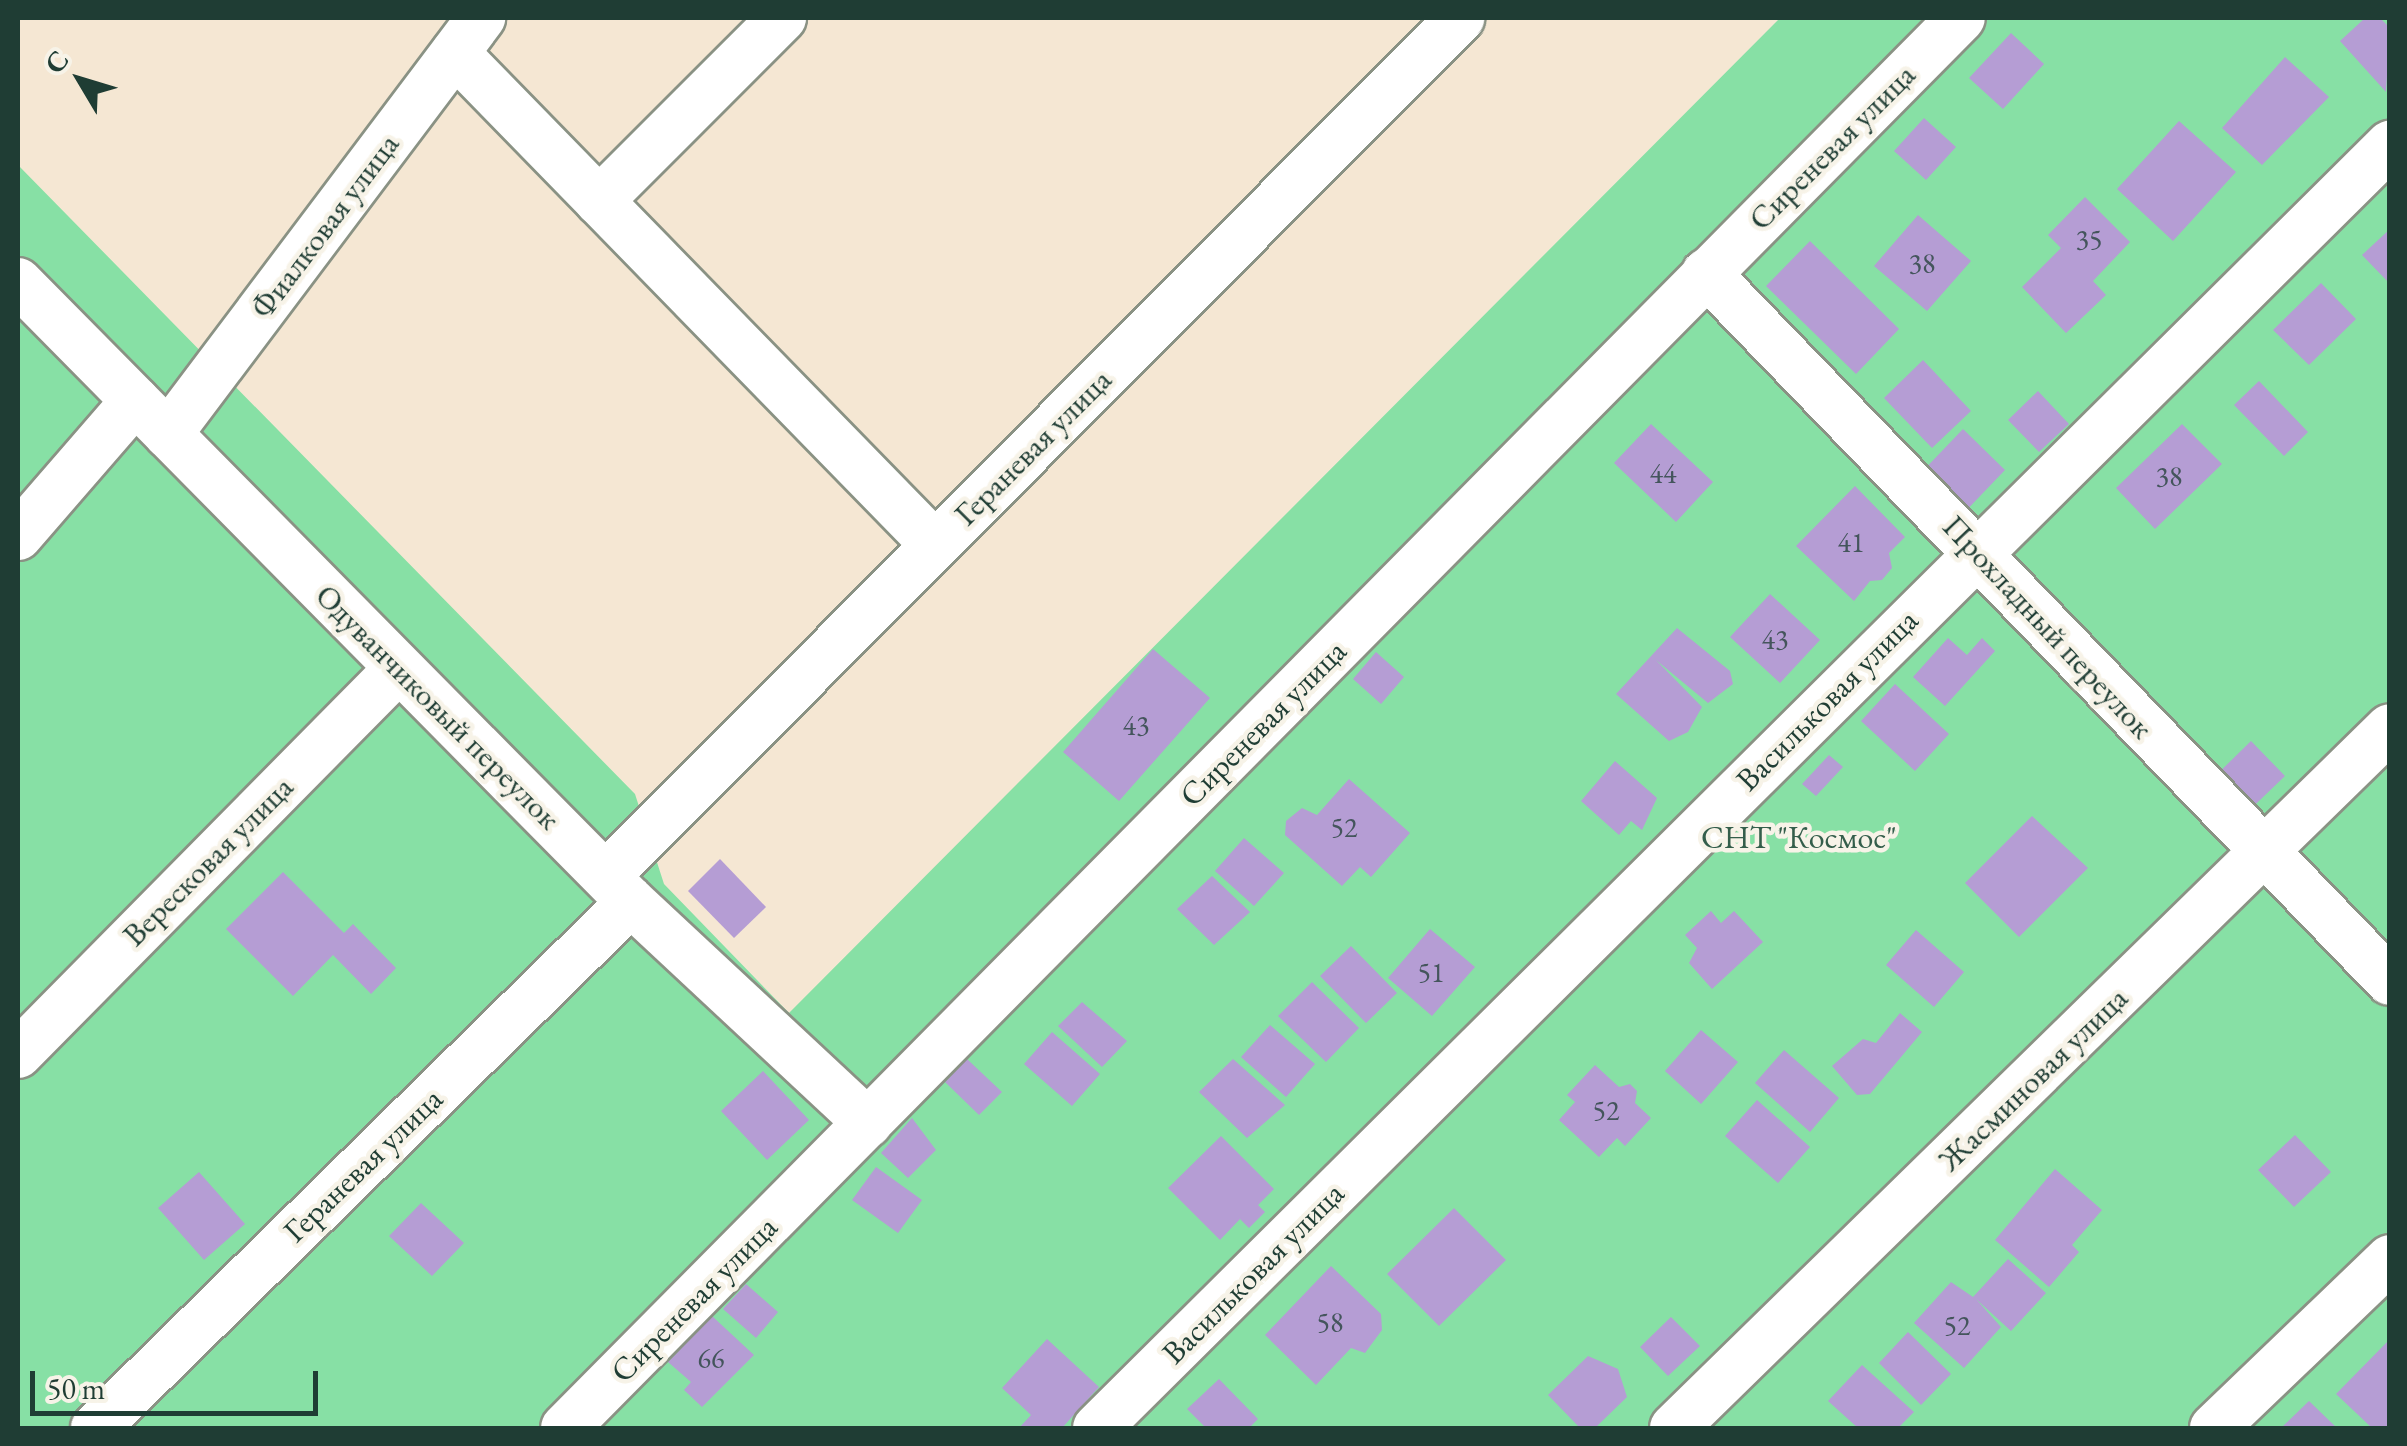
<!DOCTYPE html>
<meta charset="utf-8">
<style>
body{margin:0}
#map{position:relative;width:2407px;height:1446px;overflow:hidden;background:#f5e7d3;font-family:"EB Garamond",serif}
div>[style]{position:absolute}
.green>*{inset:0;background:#87e0a5}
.building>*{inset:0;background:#b59dd4}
.roads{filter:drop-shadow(2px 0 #8a9284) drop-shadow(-2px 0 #8a9284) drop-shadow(0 2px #8a9284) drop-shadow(0 -2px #8a9284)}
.minor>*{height:48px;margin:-24px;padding:0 24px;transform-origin:24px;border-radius:24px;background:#fff}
span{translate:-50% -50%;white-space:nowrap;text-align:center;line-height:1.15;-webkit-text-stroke:9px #f7f3e8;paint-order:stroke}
.number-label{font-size:28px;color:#44555c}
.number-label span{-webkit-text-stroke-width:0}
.street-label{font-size:32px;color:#1f3d34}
.park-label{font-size:32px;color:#345e4b}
.frame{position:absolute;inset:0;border:20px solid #1f3d34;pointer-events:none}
.north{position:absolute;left:30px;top:30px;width:100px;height:100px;-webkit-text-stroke:8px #f7f3e8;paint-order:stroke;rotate:308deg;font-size:28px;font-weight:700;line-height:40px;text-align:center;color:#1f3d34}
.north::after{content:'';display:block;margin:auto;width:35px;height:45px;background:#1f3d34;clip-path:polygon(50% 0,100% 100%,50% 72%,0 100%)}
.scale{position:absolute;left:30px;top:1371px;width:288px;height:45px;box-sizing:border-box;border:5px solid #1f3d34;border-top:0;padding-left:12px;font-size:30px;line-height:35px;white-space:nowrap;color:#1f3d34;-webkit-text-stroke:8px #f7f3e8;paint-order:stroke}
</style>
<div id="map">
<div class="green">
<div style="clip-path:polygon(1780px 18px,2389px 18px,2389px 1428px,18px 1428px,18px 165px,635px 794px,664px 884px,789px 1013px)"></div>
</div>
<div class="building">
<div style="clip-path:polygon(2365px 18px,2380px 18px,2390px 28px,2386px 92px,2340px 41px)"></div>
<div style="clip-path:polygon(2011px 33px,2044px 64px,2003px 109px,1969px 78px)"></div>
<div style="clip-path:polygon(2285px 57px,2329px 97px,2262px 165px,2222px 128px)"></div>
<div style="clip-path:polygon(1924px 118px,1956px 147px,1926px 180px,1894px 151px)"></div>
<div style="clip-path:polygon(2179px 121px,2236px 172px,2173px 241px,2117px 189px)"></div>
<div style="clip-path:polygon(2085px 197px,2130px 242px,2093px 281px,2106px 295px,2066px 333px,2022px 287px,2061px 248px,2048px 235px)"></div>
<div style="clip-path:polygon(1918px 215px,1971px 261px,1927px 311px,1874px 266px)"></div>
<div style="clip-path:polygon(2390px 229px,2390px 284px,2362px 255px)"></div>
<div style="clip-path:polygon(1810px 241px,1899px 329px,1856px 374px,1766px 286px)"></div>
<div style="clip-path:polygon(2321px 283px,2356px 319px,2309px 365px,2273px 330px)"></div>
<div style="clip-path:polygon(1923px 360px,1971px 411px,1932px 448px,1884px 398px)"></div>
<div style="clip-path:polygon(2259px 381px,2308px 432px,2284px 456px,2234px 405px)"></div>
<div style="clip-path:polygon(2038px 391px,2069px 424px,2039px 452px,2008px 420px)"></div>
<div style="clip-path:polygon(1651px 424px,1713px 482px,1676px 522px,1614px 463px)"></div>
<div style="clip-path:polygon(2182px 424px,2222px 464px,2155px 529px,2116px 488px)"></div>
<div style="clip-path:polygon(1963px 429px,2005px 470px,1960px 517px,1918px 476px)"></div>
<div style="clip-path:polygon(1855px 486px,1905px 537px,1889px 553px,1892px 568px,1882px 580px,1870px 581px,1854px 601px,1796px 546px)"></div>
<div style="clip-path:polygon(1770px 594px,1820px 640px,1780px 683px,1730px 637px)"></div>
<div style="clip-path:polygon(1677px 628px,1730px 671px,1733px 684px,1708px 703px,1656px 660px,1702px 707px,1688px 732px,1669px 741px,1616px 694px)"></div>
<div style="clip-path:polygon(1948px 638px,1967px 655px,1982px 638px,1995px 651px,1945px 706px,1913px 677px)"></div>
<div style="clip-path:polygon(1153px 649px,1210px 698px,1119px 801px,1063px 752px)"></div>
<div style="clip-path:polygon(1376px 652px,1404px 677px,1381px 704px,1353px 679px)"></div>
<div style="clip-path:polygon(1895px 684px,1949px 734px,1915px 771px,1861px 721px)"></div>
<div style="clip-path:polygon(2251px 741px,2285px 776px,2235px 824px,2201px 790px)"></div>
<div style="clip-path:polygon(1829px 755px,1843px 767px,1816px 796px,1802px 784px)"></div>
<div style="clip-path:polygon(1615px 761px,1657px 798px,1642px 830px,1631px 821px,1619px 835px,1581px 801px)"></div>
<div style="clip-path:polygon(1349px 779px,1410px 833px,1371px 877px,1360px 867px,1342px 886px,1285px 835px,1286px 821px,1302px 808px,1317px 815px)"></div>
<div style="clip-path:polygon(2032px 816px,2088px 868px,2019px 937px,1965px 883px)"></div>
<div style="clip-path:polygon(1244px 838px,1284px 873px,1254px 906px,1215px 871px)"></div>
<div style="clip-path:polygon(720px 859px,766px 907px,734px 938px,688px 891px)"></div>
<div style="clip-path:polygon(283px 872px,344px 933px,353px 924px,396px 968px,371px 994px,333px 955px,293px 996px,226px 929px)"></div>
<div style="clip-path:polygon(1212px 876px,1250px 912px,1214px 945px,1177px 909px)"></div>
<div style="clip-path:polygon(1711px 911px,1721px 923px,1734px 911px,1763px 942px,1712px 989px,1689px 963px,1697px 948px,1685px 935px)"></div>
<div style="clip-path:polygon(1430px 929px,1475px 967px,1432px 1016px,1388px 978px)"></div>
<div style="clip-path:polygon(1916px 930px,1964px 972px,1934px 1007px,1886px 965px)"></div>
<div style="clip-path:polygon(1351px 946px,1397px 993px,1366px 1023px,1320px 976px)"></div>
<div style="clip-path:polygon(1312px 982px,1359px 1028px,1326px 1062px,1278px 1016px)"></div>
<div style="clip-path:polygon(1082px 1002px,1127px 1041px,1102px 1067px,1058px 1026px)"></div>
<div style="clip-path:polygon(1900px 1013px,1922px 1032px,1870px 1094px,1857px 1095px,1832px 1066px,1863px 1039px,1876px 1043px)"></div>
<div style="clip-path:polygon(1270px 1025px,1315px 1064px,1286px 1097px,1241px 1057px)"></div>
<div style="clip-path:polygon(1701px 1030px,1738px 1062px,1701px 1104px,1665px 1071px)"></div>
<div style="clip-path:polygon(1052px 1032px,1100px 1074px,1072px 1106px,1024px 1064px)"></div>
<div style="clip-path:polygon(1784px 1050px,1839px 1098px,1810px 1132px,1755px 1083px)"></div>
<div style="clip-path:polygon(967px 1059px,1002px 1092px,979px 1115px,945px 1082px)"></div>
<div style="clip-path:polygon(1233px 1059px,1285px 1105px,1247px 1138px,1199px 1092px)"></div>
<div style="clip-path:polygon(1595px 1065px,1619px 1087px,1630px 1084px,1637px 1091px,1635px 1103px,1651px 1118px,1625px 1146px,1617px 1138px,1599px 1157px,1559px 1120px,1575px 1102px,1567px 1095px)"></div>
<div style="clip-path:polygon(763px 1071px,809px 1120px,767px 1160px,721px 1111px)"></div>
<div style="clip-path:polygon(1757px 1100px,1810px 1147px,1778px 1183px,1725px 1136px)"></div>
<div style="clip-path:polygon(912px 1118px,936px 1150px,908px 1178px,881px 1153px)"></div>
<div style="clip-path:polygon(2295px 1135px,2331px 1172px,2294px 1207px,2258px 1170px)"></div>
<div style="clip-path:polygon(1221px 1136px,1274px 1189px,1258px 1205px,1265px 1212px,1249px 1228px,1240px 1219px,1220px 1240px,1168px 1188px)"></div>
<div style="clip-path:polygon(876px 1167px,922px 1200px,898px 1233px,852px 1200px)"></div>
<div style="clip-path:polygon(2055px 1169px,2102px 1210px,2072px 1245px,2079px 1252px,2049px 1287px,1995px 1240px)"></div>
<div style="clip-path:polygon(199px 1172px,245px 1224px,204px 1260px,158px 1208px)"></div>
<div style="clip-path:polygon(421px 1203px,464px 1243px,432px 1276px,389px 1236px)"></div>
<div style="clip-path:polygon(1454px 1208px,1506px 1260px,1439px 1326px,1387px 1274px)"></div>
<div style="clip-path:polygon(2008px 1259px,2046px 1293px,2011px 1331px,1976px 1299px,2001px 1327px,1964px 1368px,1914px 1323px,1951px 1282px,1973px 1297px)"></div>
<div style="clip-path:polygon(1331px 1266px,1381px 1314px,1382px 1330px,1365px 1353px,1351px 1348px,1316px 1385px,1265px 1335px)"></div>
<div style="clip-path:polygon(746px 1284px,778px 1312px,756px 1338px,723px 1309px)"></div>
<div style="clip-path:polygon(712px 1316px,754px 1355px,702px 1407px,684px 1390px,691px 1382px,668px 1362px)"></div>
<div style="clip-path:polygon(1671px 1317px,1700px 1346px,1668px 1376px,1640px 1347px)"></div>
<div style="clip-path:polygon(1908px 1332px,1951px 1374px,1921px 1405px,1879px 1363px)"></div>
<div style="clip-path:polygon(1047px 1339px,1099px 1387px,1062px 1428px,1019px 1428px,1031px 1415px,1002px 1388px)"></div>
<div style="clip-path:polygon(2390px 1339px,2390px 1428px,2372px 1428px,2336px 1394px)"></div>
<div style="clip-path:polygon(1588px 1356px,1618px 1369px,1627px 1397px,1595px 1428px,1580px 1428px,1548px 1395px)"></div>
<div style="clip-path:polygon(1862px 1365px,1914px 1412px,1898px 1428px,1858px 1428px,1828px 1401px)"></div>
<div style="clip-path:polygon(1219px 1379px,1258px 1419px,1249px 1428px,1206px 1428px,1187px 1409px)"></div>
<div style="clip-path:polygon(2309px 1401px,2337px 1428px,2281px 1428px)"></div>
</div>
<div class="roads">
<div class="minor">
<div style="left:455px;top:53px;width:687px;rotate:45.71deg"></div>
<div style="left:599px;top:201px;width:259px;rotate:-45deg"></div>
<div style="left:1706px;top:273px;width:984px;rotate:45.99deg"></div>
<div style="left:18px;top:282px;width:872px;rotate:45.33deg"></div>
<div style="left:631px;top:902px;width:324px;rotate:43deg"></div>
<div style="left:168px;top:434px;width:521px;rotate:-53.04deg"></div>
<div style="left:18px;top:536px;width:179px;rotate:-49.1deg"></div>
<div style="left:606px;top:876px;width:1211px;rotate:-45.13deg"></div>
<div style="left:18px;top:1054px;width:542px;rotate:-45.37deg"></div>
<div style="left:95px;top:1428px;width:751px;rotate:-44.46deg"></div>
<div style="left:565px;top:1428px;width:1984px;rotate:-45.29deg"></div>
<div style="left:1097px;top:1428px;width:1822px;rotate:-44.78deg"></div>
<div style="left:1674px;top:1428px;width:1001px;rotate:-44.35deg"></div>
<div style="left:2214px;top:1428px;width:244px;rotate:-43.8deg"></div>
</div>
</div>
<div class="number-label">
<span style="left:2089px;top:239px">35</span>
<span style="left:1922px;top:263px">38</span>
<span style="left:1663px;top:473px">44</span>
<span style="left:2169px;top:476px">38</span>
<span style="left:1851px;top:542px">41</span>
<span style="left:1775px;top:639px">43</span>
<span style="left:1136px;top:725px">43</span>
<span style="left:1344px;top:827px">52</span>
<span style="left:1431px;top:972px">51</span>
<span style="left:1606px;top:1110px">52</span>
<span style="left:1330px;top:1322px">58</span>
<span style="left:1957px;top:1325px">52</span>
<span style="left:711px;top:1358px">66</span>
</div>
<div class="street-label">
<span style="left:1832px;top:147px;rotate:-45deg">Сиреневая улица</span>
<span style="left:325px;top:226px;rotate:-53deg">Фиалковая улица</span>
<span style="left:1033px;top:447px;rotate:-45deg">Гераневая улица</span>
<span style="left:2048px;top:627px;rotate:47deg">Прохладный переулок</span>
<span style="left:1827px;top:700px;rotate:-45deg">Васильковая улица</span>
<span style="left:438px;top:707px;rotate:45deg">Одуванчиковый переулок</span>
<span style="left:1263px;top:723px;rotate:-45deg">Сиреневая улица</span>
<span style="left:208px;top:861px;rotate:-45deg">Вересковая улица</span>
<span style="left:2033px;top:1079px;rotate:-44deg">Жасминовая улица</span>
<span style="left:363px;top:1165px;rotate:-44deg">Гераневая улица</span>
<span style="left:1253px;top:1273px;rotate:-45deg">Васильковая улица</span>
<span style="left:694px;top:1299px;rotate:-45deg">Сиреневая улица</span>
</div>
<div class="park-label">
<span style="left:1799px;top:837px">СНТ "Космос"</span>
</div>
<div class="frame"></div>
<div class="north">С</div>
<div class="scale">50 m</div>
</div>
